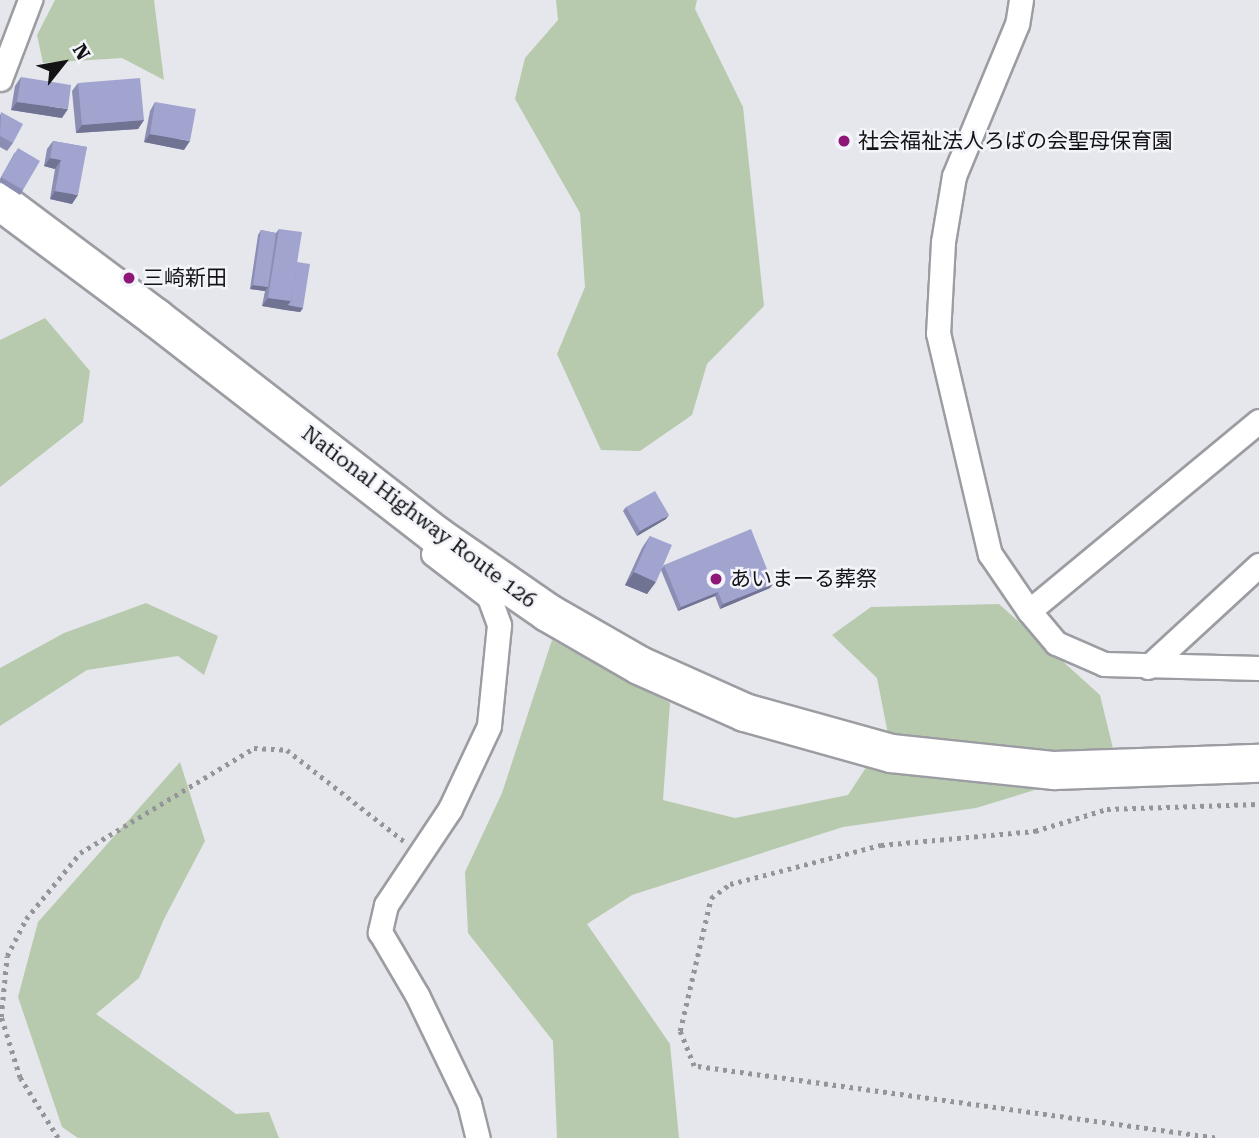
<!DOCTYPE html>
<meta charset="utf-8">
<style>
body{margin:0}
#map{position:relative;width:1259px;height:1138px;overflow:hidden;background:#e5e7ed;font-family:"Roboto Serif","Noto Sans JP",serif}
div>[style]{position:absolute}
.green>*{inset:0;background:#b8caad}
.path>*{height:4.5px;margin-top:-2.25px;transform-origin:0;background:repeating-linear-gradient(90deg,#949599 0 3.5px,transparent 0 8.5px)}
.roads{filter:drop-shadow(2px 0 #9c9da2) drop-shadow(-2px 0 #9c9da2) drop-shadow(0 2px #9c9da2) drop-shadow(0 -2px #9c9da2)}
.minor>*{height:23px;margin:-11.5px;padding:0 11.5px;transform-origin:11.5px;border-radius:11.5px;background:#fff}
.trunk>*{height:37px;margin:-18.5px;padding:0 18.5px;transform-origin:18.5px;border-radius:18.5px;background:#fff}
.wall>*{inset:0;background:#8b8db3}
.shaded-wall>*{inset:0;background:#717392}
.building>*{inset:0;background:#a2a4d0}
.dots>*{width:19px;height:19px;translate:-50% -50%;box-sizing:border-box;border:4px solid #f3f4fa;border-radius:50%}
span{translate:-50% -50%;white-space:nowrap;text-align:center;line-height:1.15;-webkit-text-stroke:5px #f3f4fa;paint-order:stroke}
.poi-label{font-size:21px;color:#131315}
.left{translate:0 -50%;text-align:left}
.street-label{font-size:21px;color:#131315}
.north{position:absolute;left:28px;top:28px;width:70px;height:70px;-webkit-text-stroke:5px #f3f4fa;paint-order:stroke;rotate:59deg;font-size:19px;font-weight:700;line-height:28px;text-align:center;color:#131315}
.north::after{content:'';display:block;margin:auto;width:24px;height:32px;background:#131315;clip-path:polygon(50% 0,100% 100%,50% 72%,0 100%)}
</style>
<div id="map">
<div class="green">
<div style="clip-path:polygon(55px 0,154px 0,164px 80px,122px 58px,43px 63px,37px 35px)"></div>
<div style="clip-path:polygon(556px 0,697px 0,695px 9px,743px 107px,764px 306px,707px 364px,692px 415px,640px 451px,601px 450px,557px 354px,585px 287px,580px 213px,515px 99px,525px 58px,558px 20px)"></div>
<div style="clip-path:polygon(45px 318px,90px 371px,83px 422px,0 487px,0 340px)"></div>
<div style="clip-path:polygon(146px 603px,218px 636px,204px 675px,178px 656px,87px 670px,0 726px,0 668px,64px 633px)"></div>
<div style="clip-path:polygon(999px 604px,1100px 695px,1117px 765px,976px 808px,843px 827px,632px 895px,587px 924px,670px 1044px,679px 1138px,557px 1138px,553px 1041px,468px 933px,465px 872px,502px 793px,552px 640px,670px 703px,663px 800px,735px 818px,848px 795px,888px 734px,877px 678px,832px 635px,871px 607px)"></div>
<div style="clip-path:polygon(180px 762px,205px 841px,164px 919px,139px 978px,96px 1014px,236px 1114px,269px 1112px,279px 1138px,78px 1138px,62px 1127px,18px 997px,38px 922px)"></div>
</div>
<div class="path">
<div style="left:58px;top:1138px;width:71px;rotate:-122.3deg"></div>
<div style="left:20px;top:1078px;width:64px;rotate:-107.3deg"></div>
<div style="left:1px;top:1017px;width:61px;rotate:-84.4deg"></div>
<div style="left:7px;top:956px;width:42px;rotate:-62.8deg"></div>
<div style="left:26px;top:919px;width:85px;rotate:-50.7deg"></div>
<div style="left:80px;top:853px;width:203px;rotate:-31.1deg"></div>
<div style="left:254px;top:748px;width:33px;rotate:3deg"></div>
<div style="left:287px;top:750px;width:148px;rotate:37.9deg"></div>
<div style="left:1215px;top:1138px;width:526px;rotate:-172.13deg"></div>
<div style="left:694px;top:1066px;width:38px;rotate:-112deg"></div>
<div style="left:680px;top:1031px;width:137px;rotate:-76.9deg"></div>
<div style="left:711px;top:898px;width:24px;rotate:-36deg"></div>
<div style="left:730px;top:884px;width:156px;rotate:-14.5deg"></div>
<div style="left:881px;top:845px;width:155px;rotate:-5.2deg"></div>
<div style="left:1035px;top:831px;width:75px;rotate:-17deg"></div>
<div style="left:1107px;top:809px;width:152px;rotate:-1.9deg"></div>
</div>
<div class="roads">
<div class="minor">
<div style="left:1021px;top:0;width:24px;rotate:99deg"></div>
<div style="left:1017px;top:24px;width:165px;rotate:112.5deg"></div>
<div style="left:954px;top:176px;width:67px;rotate:99.5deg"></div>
<div style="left:943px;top:242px;width:91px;rotate:93.1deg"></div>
<div style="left:938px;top:333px;width:227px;rotate:76.8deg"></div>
<div style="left:990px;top:554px;width:69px;rotate:55.6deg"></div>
<div style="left:1029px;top:611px;width:42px;rotate:49.8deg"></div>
<div style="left:1056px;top:643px;width:52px;rotate:23.6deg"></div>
<div style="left:1104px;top:664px;width:155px;rotate:1.5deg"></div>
<div style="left:0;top:79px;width:85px;rotate:-69.2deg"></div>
<div style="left:433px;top:554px;width:71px;rotate:37.5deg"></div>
<div style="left:489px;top:597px;width:30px;rotate:70deg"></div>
<div style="left:499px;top:625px;width:101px;rotate:95.7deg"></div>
<div style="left:489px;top:726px;width:92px;rotate:115.2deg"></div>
<div style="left:450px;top:809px;width:115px;rotate:123.7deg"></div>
<div style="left:386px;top:905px;width:28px;rotate:103deg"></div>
<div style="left:380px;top:932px;width:73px;rotate:59.6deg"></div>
<div style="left:417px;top:995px;width:120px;rotate:64.3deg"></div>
<div style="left:469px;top:1103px;width:36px;rotate:76deg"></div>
<div style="left:1029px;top:611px;width:298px;rotate:-39.6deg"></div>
<div style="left:1148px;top:667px;width:151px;rotate:-42.6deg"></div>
</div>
<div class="trunk">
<div style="left:0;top:201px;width:194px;rotate:36.8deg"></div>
<div style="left:155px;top:317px;width:356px;rotate:37.8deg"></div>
<div style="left:436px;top:535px;width:135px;rotate:34.7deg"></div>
<div style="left:547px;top:612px;width:106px;rotate:29.9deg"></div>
<div style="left:639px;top:665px;width:115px;rotate:24.1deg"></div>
<div style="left:744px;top:712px;width:153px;rotate:15.6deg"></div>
<div style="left:891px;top:753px;width:164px;rotate:6deg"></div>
<div style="left:1054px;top:770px;width:205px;rotate:-2deg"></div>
</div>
</div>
<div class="wall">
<div style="clip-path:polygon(21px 77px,62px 118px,11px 110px,15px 86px)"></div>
<div style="clip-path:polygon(78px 83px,144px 120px,138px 129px,76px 133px,72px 91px)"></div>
<div style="clip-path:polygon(155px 102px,184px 150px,144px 142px,150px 111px)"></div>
<div style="clip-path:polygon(0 113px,13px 143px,7px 151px,0 147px)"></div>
<div style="clip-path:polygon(53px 141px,87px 147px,72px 204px,50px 199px,55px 169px,44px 166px,47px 149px)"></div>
<div style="clip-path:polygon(15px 152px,23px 190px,20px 195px,0 182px,0 179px)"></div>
<div style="clip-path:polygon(279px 229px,297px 262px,303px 308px,300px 312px,262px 306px,265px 291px,250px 289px,258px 235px,261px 230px,276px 233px)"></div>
<div style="clip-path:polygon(626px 507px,666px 519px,637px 536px,623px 511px)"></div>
<div style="clip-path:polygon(650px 536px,662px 568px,664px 565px,770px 588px,720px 609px,715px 596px,678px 611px,661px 570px,647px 594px,625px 585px,642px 548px)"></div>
</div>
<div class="shaded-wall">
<div style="clip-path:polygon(17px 102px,68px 109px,62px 118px,11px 110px)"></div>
<div style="clip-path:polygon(144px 120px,138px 129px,76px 133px,82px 125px)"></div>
<div style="clip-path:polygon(150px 134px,190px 141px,184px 150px,144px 142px)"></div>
<div style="clip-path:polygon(50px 158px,61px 160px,55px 169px,44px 166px)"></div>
<div style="clip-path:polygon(55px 191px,78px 195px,72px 204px,50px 199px)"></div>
<div style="clip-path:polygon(253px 285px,268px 287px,265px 291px,250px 289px)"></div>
<div style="clip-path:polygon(268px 298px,291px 301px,285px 310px,262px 306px)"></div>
<div style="clip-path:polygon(288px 305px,303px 308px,300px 312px,285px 310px)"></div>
<div style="clip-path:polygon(669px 515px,666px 519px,637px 536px,640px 531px)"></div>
<div style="clip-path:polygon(634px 572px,656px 582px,647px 594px,625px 585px)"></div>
<div style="clip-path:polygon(773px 584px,770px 588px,720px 609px,723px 604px)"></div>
<div style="clip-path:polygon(718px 592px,715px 596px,678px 611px,681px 607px)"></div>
</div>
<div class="building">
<div style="clip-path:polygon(21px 77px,71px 85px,68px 109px,17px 102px)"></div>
<div style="clip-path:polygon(140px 78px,144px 120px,82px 125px,78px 83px)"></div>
<div style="clip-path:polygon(155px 102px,196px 109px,190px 141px,150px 134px)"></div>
<div style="clip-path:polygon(1px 112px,23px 124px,13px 143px,0 136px)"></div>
<div style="clip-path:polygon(53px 141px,87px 147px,78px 195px,55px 191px,61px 160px,50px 158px)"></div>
<div style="clip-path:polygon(18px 148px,40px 161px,23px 190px,1px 177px)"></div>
<div style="clip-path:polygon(279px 229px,302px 232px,291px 301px,268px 298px)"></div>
<div style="clip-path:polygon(261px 230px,276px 233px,268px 287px,253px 285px)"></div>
<div style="clip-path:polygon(297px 262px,310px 264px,303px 308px,288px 305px,291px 301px)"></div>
<div style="clip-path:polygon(655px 491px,669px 515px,640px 531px,626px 507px)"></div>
<div style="clip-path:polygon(751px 529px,773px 584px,723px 604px,718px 592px,681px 607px,664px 565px)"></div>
<div style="clip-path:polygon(650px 536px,672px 545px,656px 582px,634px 572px)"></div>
</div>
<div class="dots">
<div style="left:844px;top:141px;background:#8e1777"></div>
<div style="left:129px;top:278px;background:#8e1777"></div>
<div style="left:716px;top:579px;background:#8e1777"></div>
</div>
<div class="poi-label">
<span class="left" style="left:858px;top:141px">社会福祉法人ろばの会聖母保育園</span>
<span class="left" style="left:143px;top:278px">三崎新田</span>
<span class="left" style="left:730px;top:579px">あいまーる葬祭</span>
</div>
<div class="street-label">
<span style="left:419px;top:517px;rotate:37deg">National Highway Route 126</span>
</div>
<div class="north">N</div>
</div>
